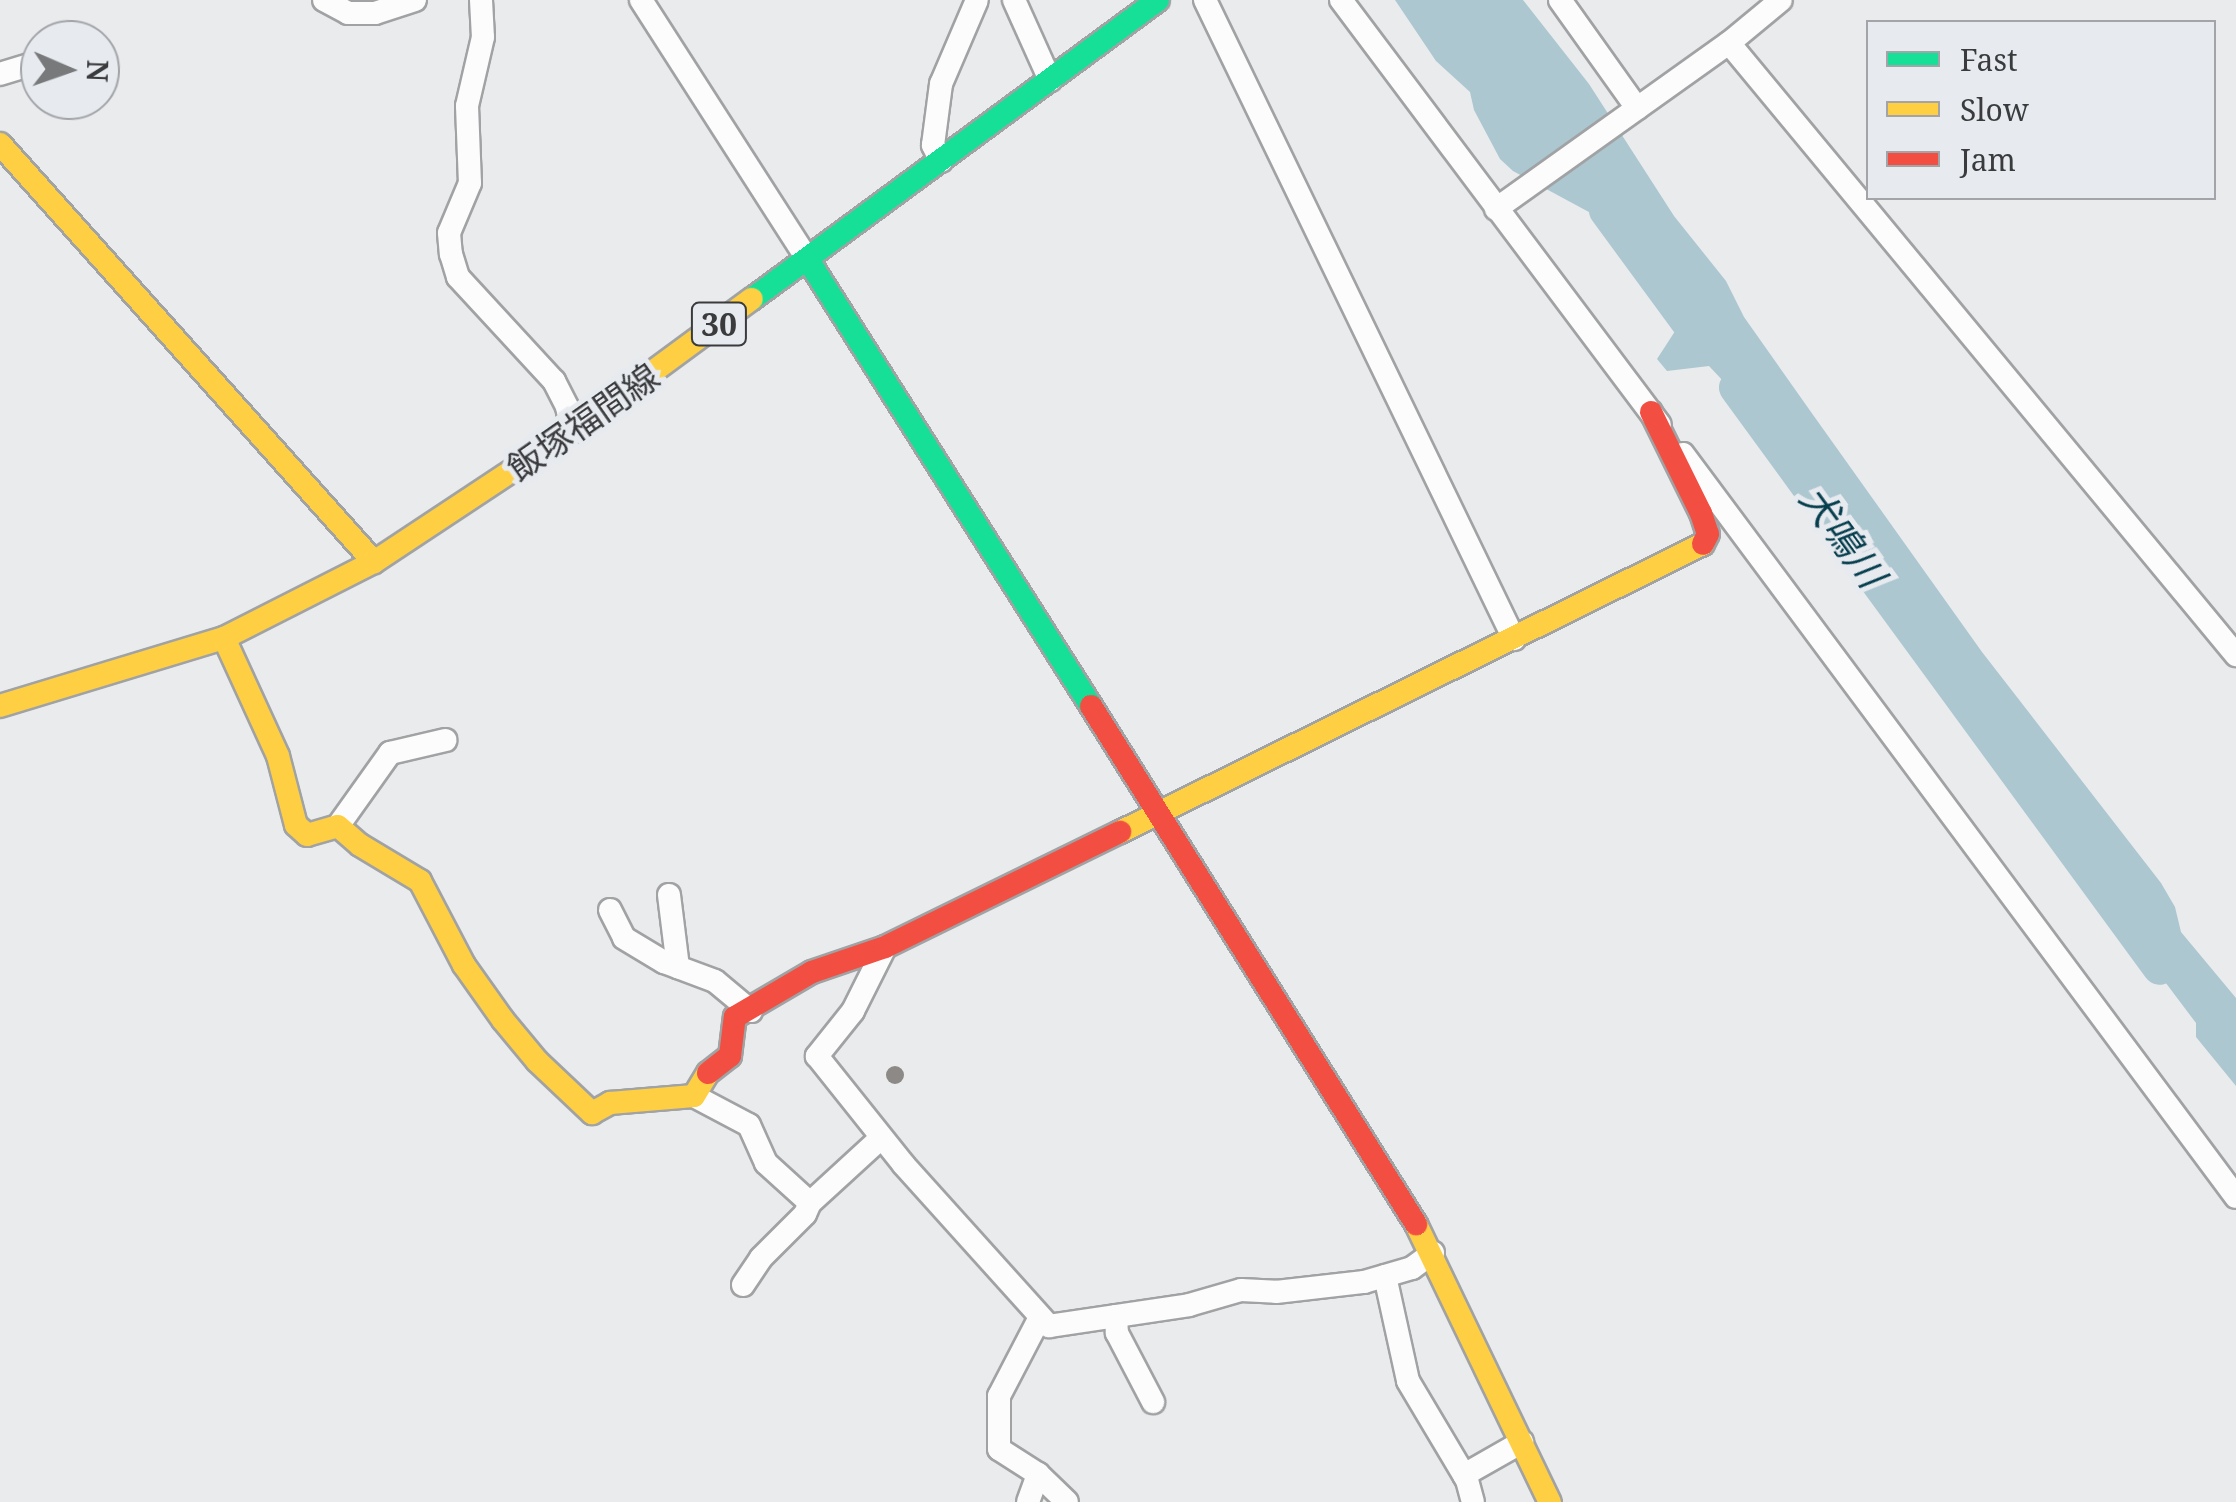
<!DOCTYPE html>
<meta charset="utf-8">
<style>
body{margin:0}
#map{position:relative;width:2236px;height:1502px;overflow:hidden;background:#e9ebed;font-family:"Noto Serif","Noto Sans JP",serif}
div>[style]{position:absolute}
.water>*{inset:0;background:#acc7d0}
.river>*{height:35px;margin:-17.5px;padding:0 17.5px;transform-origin:17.5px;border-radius:17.5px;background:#acc7d0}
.building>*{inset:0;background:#8d8986}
.round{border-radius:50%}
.roads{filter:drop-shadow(2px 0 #a1a2a4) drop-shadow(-2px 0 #a1a2a4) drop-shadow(0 2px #a1a2a4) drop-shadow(0 -2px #a1a2a4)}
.street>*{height:22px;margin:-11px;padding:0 11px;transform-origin:11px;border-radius:11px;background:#fcfcfc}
.fast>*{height:22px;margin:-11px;padding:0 11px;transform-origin:11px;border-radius:11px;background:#16e098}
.slow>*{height:22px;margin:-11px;padding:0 11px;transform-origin:11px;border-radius:11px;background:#ffcf43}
.jam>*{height:22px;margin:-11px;padding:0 11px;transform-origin:11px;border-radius:11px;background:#f24e42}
span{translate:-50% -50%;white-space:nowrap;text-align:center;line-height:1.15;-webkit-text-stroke:10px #e7eaef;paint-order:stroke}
.shield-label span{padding:2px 8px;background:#e7eaef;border:2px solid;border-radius:8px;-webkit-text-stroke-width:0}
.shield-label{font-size:32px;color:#3a3b3d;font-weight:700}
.street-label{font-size:35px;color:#3a3b3d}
.water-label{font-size:38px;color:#063e4e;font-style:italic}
.legend{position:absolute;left:1866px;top:20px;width:350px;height:180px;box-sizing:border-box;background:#e7eaef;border:2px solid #a2a4a8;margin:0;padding:12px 18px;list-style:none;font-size:30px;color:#3a3b3d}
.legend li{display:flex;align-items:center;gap:20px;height:50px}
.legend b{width:50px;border:2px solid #a2a4a8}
.north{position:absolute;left:20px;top:20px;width:100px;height:100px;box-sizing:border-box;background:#e7eaef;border:2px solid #a2a4a8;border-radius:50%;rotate:92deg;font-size:28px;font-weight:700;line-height:40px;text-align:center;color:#3a3b3d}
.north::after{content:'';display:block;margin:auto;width:35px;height:45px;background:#77797b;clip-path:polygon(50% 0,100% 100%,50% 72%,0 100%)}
</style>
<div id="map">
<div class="water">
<div style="clip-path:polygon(1395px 0,1523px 0,1589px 84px,1674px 216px,1726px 281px,1744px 317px,1811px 412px,1982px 652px,2161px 883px,2175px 907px,2181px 932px,2236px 998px,2236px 1086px,2196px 1037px,2196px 1023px,2138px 946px,2124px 908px,2101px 880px,2097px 866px,2045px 804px,1957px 679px,1824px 530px,1778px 439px,1709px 366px,1667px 371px,1657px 359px,1681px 322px,1677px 302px,1662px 274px,1600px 218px,1513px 171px,1500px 159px,1474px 110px,1470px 92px,1436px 61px)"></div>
</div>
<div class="river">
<div style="left:1606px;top:210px;width:167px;rotate:53.7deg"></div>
<div style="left:1736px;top:387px;width:132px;rotate:53.9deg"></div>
<div style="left:1877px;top:581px;width:478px;rotate:53.8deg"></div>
</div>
<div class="building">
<div class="round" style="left:886px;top:1066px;width:18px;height:18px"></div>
</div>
<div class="roads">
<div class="street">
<div style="left:324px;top:0;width:27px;rotate:28deg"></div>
<div style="left:348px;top:13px;width:27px"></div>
<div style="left:375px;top:13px;width:42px;rotate:-18deg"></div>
<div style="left:481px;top:0;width:37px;rotate:87deg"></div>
<div style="left:483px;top:37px;width:71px;rotate:103.1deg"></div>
<div style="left:467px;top:106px;width:77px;rotate:87.8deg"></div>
<div style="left:470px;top:183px;width:54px;rotate:112.8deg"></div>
<div style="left:449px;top:233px;width:21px;rotate:85deg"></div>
<div style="left:451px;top:254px;width:24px;rotate:73deg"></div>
<div style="left:458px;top:277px;width:142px;rotate:47.3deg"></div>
<div style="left:554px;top:381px;width:29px;rotate:63deg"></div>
<div style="left:567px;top:407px;width:25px;rotate:78deg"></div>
<div style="left:641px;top:0;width:309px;rotate:57.3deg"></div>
<div style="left:1014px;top:0;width:88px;rotate:65.8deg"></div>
<div style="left:1205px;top:0;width:710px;rotate:64.19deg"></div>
<div style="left:1341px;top:0;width:531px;rotate:53.11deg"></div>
<div style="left:1560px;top:0;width:133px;rotate:54.5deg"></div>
<div style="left:1729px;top:43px;width:795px;rotate:50.36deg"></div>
<div style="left:0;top:74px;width:41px;rotate:-17.1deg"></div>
<div style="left:941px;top:161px;width:18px;rotate:-117deg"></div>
<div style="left:933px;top:145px;width:62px;rotate:-82.5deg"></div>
<div style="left:941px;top:84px;width:91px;rotate:-66.8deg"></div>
<div style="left:1496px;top:209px;width:286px;rotate:-35.5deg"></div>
<div style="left:1729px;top:43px;width:67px;rotate:-39.6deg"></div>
<div style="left:1683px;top:454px;width:926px;rotate:53.34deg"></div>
<div style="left:338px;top:826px;width:90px;rotate:-54.5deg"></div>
<div style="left:390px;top:753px;width:57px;rotate:-13.1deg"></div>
<div style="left:669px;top:895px;width:73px;rotate:82.9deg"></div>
<div style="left:610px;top:910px;width:31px;rotate:63deg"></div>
<div style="left:624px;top:938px;width:47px;rotate:31deg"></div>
<div style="left:664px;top:962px;width:54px;rotate:20.4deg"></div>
<div style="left:715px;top:981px;width:47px;rotate:39.8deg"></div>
<div style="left:885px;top:947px;width:72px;rotate:116.6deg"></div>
<div style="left:853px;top:1011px;width:58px;rotate:128.7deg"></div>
<div style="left:817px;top:1056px;width:139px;rotate:51.4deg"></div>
<div style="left:904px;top:1165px;width:217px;rotate:48deg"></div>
<div style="left:1049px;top:1326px;width:142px;rotate:-8.5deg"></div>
<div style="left:1189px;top:1305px;width:54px;rotate:-16.1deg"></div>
<div style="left:1241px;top:1290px;width:35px;rotate:3deg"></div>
<div style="left:1276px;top:1292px;width:89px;rotate:-6.5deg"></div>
<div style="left:1364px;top:1282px;width:50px;rotate:-16.3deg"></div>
<div style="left:1412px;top:1268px;width:26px;rotate:-36deg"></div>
<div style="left:694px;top:1096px;width:62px;rotate:27.8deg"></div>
<div style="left:749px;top:1125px;width:42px;rotate:65.9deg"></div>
<div style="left:766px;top:1163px;width:59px;rotate:42.3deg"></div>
<div style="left:810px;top:1203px;width:96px;rotate:-42.5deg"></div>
<div style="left:1385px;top:1276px;width:107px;rotate:77.6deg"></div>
<div style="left:1408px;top:1381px;width:115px;rotate:59.2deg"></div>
<div style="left:1467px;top:1480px;width:23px;rotate:75deg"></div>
<div style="left:743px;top:1285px;width:32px;rotate:-56deg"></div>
<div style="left:761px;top:1258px;width:62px;rotate:-45deg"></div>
<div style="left:805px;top:1214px;width:12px;rotate:-66deg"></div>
<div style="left:1116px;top:1316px;width:17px;rotate:87deg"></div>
<div style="left:1117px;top:1333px;width:78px;rotate:62.4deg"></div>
<div style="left:1038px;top:1474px;width:40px;rotate:44deg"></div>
<div style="left:1464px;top:1475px;width:67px;rotate:-29.6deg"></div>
<div style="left:1028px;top:1502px;width:30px;rotate:-70deg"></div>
<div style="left:1038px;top:1474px;width:46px;rotate:-147.3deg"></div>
<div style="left:999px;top:1449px;width:53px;rotate:-90deg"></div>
<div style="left:999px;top:1396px;width:87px;rotate:-62.5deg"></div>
</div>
<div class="fast">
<div style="left:808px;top:260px;width:528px;rotate:57.6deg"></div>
<div style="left:752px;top:299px;width:504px;rotate:-36.37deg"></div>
</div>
<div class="slow">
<div style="left:0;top:144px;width:561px;rotate:48.18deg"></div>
<div style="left:224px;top:638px;width:130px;rotate:65.4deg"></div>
<div style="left:278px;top:756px;width:71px;rotate:75.4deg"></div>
<div style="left:296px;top:825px;width:15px;rotate:42deg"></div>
<div style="left:307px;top:835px;width:32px;rotate:-16deg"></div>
<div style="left:338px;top:826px;width:29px;rotate:41deg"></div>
<div style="left:360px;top:845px;width:70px;rotate:31deg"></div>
<div style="left:420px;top:881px;width:95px;rotate:62.4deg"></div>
<div style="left:464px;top:965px;width:67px;rotate:54.7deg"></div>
<div style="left:503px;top:1020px;width:53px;rotate:50.3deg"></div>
<div style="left:537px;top:1061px;width:76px;rotate:43.4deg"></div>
<div style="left:592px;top:1113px;width:21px;rotate:-29deg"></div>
<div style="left:610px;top:1103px;width:84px;rotate:-4.8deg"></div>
<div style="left:694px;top:1096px;width:27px;rotate:-59deg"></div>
<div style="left:0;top:706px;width:234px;rotate:-16.9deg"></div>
<div style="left:224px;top:638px;width:168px;rotate:-26.9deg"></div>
<div style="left:374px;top:562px;width:237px;rotate:-33.5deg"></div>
<div style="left:572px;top:431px;width:223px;rotate:-36.3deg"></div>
<div style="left:1120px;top:832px;width:650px;rotate:-26.29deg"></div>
<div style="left:1416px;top:1224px;width:309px;rotate:64.3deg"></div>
</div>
<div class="jam">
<div style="left:1651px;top:412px;width:113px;rotate:63.7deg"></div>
<div style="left:1701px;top:513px;width:22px;rotate:72deg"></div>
<div style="left:1708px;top:534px;width:11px;rotate:117deg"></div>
<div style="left:1091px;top:706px;width:612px;rotate:57.9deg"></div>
<div style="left:708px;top:1073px;width:28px;rotate:-38deg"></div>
<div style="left:730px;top:1056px;width:39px;rotate:-83deg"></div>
<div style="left:735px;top:1017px;width:89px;rotate:-30.3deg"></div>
<div style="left:812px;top:972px;width:77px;rotate:-18.9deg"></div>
<div style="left:885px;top:947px;width:262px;rotate:-26.1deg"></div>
</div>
</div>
<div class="shield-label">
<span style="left:719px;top:324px">30</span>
</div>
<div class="street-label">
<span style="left:583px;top:422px;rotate:-35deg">飯塚福間線</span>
</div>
<div class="water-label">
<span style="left:1843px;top:536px;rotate:54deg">犬鳴川</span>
</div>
<ul class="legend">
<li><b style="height:12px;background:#16e098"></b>Fast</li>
<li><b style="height:12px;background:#ffcf43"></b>Slow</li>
<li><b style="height:12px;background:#f24e42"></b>Jam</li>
</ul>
<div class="north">N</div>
</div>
